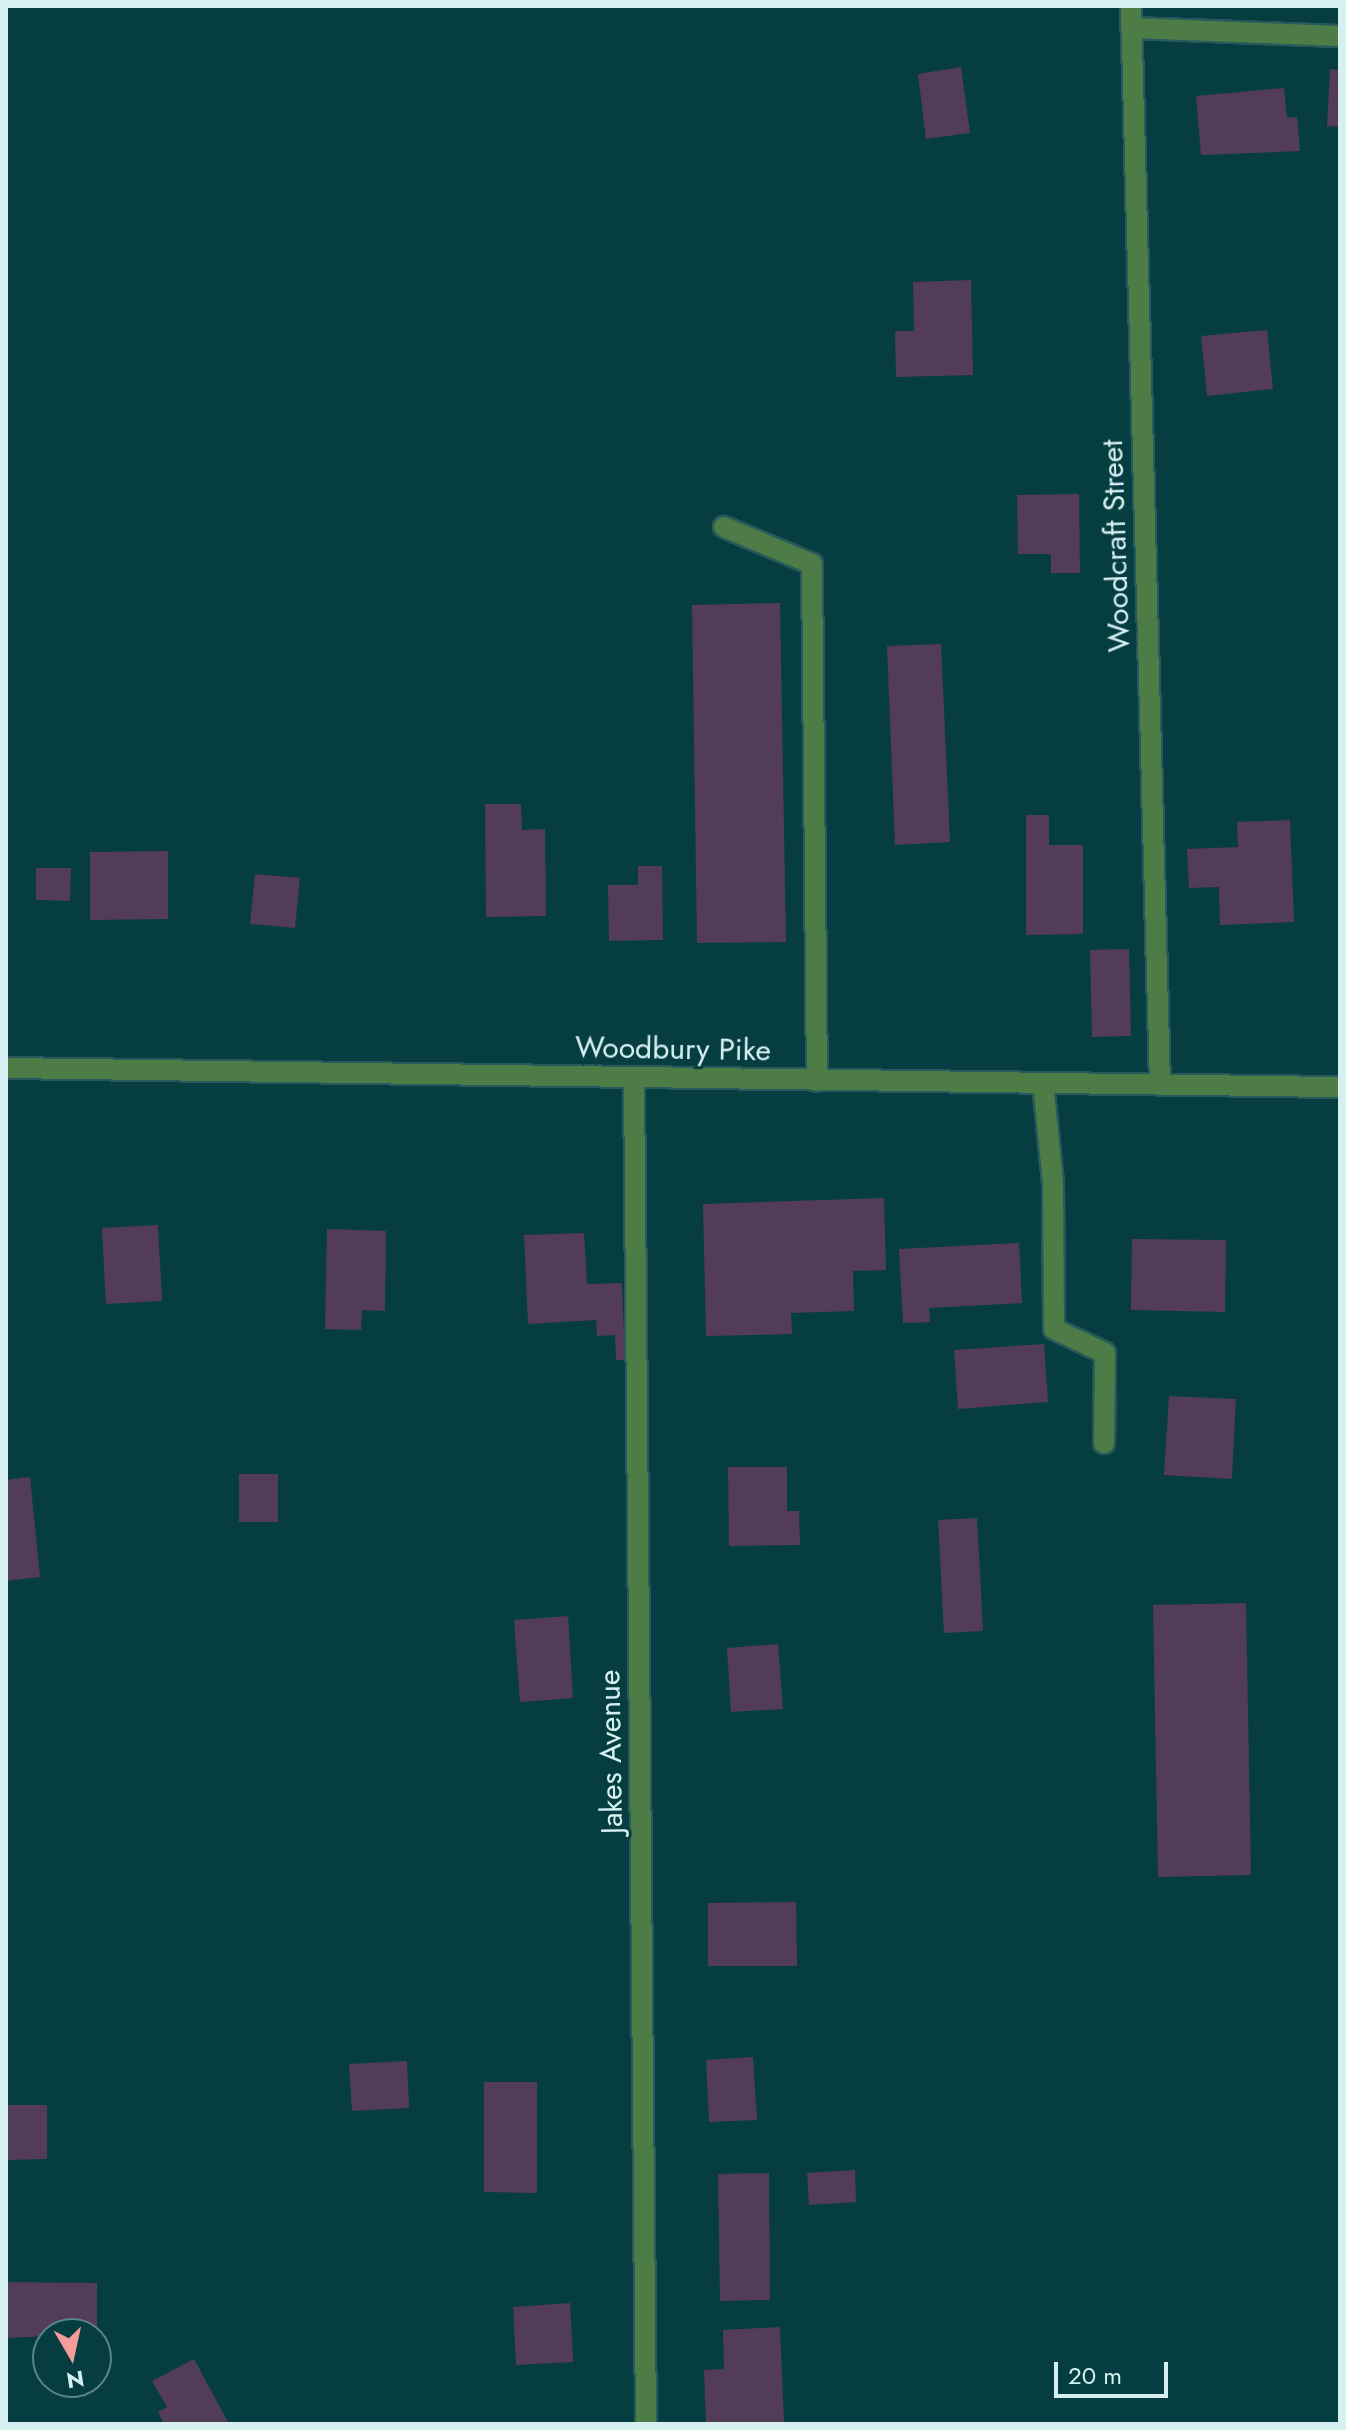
<!DOCTYPE html>
<style>
body{margin:0}
#map{position:relative;width:1346px;height:2430px;overflow:hidden;background:#063d40;font-family:Jost,sans-serif}
div>[style]{position:absolute}
.building>*{inset:0;background:#533c57}
.roads{filter:drop-shadow(2px 0 #275a5c) drop-shadow(-2px 0 #275a5c) drop-shadow(0 2px #275a5c) drop-shadow(0 -2px #275a5c)}
.service>*{height:20px;margin:-10px;padding:0 10px;transform-origin:10px;border-radius:10px;background:#4e7c46}
.minor>*{height:20px;margin:-10px;padding:0 10px;transform-origin:10px;border-radius:10px;background:#4e7c46}
.tertiary>*{height:20px;margin:-10px;padding:0 10px;transform-origin:10px;border-radius:10px;background:#4e7c46}
span{translate:-50% -50%;white-space:nowrap;text-align:center;line-height:1.15;-webkit-text-stroke:6px #063d40;paint-order:stroke}
.street-label{font-size:30px;color:#d6f0f1}
.frame{position:absolute;inset:0;border:8px solid #d6f0f1;pointer-events:none}
.north{position:absolute;left:32px;top:2318px;width:80px;height:80px;box-sizing:border-box;background:#063d40;border:2px solid #598587;border-radius:50%;rotate:171deg;font-size:22px;font-weight:700;line-height:32px;text-align:center;color:#d6f0f1}
.north::after{content:'';display:block;margin:auto;width:28px;height:36px;background:#f59b9a;clip-path:polygon(50% 0,100% 100%,50% 72%,0 100%)}
.scale{position:absolute;left:1054px;top:2362px;width:114px;height:36px;box-sizing:border-box;border:4px solid #d6f0f1;border-top:0;padding-left:10px;font-size:24px;line-height:28px;white-space:nowrap;color:#d6f0f1;-webkit-text-stroke:6px #063d40;paint-order:stroke}
</style>
<div id="map">
<div class="building">
<div style="clip-path:polygon(961px 67px,970px 133px,926px 139px,918px 74px)"></div>
<div style="clip-path:polygon(1330px 69px,1340px 70px,1340px 127px,1327px 126px)"></div>
<div style="clip-path:polygon(1284px 88px,1287px 118px,1297px 117px,1300px 151px,1201px 155px,1196px 96px)"></div>
<div style="clip-path:polygon(971px 280px,973px 375px,896px 377px,895px 331px,914px 331px,913px 282px)"></div>
<div style="clip-path:polygon(1267px 330px,1273px 389px,1207px 396px,1201px 336px)"></div>
<div style="clip-path:polygon(1079px 494px,1080px 573px,1051px 573px,1051px 554px,1018px 554px,1017px 495px)"></div>
<div style="clip-path:polygon(780px 603px,786px 942px,697px 943px,692px 605px)"></div>
<div style="clip-path:polygon(941px 644px,950px 842px,895px 845px,887px 646px)"></div>
<div style="clip-path:polygon(485px 804px,521px 804px,522px 830px,545px 829px,546px 916px,486px 917px)"></div>
<div style="clip-path:polygon(1026px 815px,1049px 815px,1049px 845px,1083px 845px,1083px 934px,1026px 935px)"></div>
<div style="clip-path:polygon(1290px 820px,1294px 922px,1220px 925px,1219px 887px,1189px 888px,1187px 849px,1238px 847px,1237px 822px)"></div>
<div style="clip-path:polygon(168px 851px,168px 919px,90px 920px,90px 852px)"></div>
<div style="clip-path:polygon(638px 866px,662px 866px,663px 940px,609px 941px,608px 885px,638px 885px)"></div>
<div style="clip-path:polygon(36px 868px,71px 868px,70px 901px,36px 900px)"></div>
<div style="clip-path:polygon(255px 874px,300px 878px,295px 928px,250px 924px)"></div>
<div style="clip-path:polygon(1129px 949px,1131px 1036px,1092px 1037px,1090px 950px)"></div>
<div style="clip-path:polygon(884px 1198px,886px 1270px,853px 1271px,854px 1311px,791px 1313px,792px 1334px,706px 1336px,703px 1204px)"></div>
<div style="clip-path:polygon(158px 1225px,162px 1301px,106px 1304px,102px 1228px)"></div>
<div style="clip-path:polygon(327px 1229px,386px 1231px,385px 1311px,362px 1310px,361px 1330px,325px 1329px)"></div>
<div style="clip-path:polygon(584px 1233px,587px 1284px,622px 1283px,625px 1360px,616px 1360px,615px 1335px,597px 1336px,596px 1320px,528px 1324px,524px 1235px)"></div>
<div style="clip-path:polygon(1132px 1239px,1226px 1240px,1225px 1312px,1131px 1310px)"></div>
<div style="clip-path:polygon(1019px 1243px,1022px 1303px,929px 1308px,930px 1322px,903px 1323px,899px 1249px)"></div>
<div style="clip-path:polygon(1044px 1344px,1048px 1402px,958px 1409px,954px 1350px)"></div>
<div style="clip-path:polygon(1169px 1396px,1236px 1399px,1232px 1479px,1164px 1475px)"></div>
<div style="clip-path:polygon(728px 1467px,787px 1467px,787px 1511px,799px 1511px,800px 1545px,729px 1546px)"></div>
<div style="clip-path:polygon(239px 1474px,278px 1474px,278px 1522px,239px 1522px)"></div>
<div style="clip-path:polygon(30px 1477px,40px 1577px,6px 1581px,6px 1480px)"></div>
<div style="clip-path:polygon(977px 1518px,983px 1631px,944px 1633px,938px 1520px)"></div>
<div style="clip-path:polygon(1246px 1603px,1251px 1875px,1158px 1877px,1153px 1605px)"></div>
<div style="clip-path:polygon(568px 1616px,573px 1698px,520px 1702px,514px 1620px)"></div>
<div style="clip-path:polygon(778px 1644px,783px 1709px,731px 1712px,727px 1648px)"></div>
<div style="clip-path:polygon(796px 1902px,797px 1966px,708px 1966px,708px 1903px)"></div>
<div style="clip-path:polygon(753px 2057px,757px 2120px,709px 2122px,706px 2060px)"></div>
<div style="clip-path:polygon(407px 2061px,409px 2108px,352px 2111px,349px 2064px)"></div>
<div style="clip-path:polygon(484px 2082px,537px 2082px,537px 2193px,484px 2192px)"></div>
<div style="clip-path:polygon(6px 2105px,47px 2105px,47px 2159px,6px 2160px)"></div>
<div style="clip-path:polygon(855px 2170px,856px 2202px,809px 2205px,807px 2173px)"></div>
<div style="clip-path:polygon(769px 2173px,770px 2300px,720px 2301px,718px 2174px)"></div>
<div style="clip-path:polygon(6px 2282px,97px 2283px,97px 2334px,6px 2338px)"></div>
<div style="clip-path:polygon(570px 2303px,573px 2362px,516px 2365px,513px 2307px)"></div>
<div style="clip-path:polygon(780px 2327px,784px 2422px,706px 2424px,704px 2370px,724px 2369px,723px 2330px)"></div>
<div style="clip-path:polygon(194px 2359px,229px 2424px,164px 2424px,158px 2412px,167px 2407px,152px 2381px)"></div>
</div>
<div class="roads">
<div class="service">
<div style="left:724px;top:527px;width:95px;rotate:22.8deg"></div>
<div style="left:812px;top:564px;width:517px;rotate:89.45deg"></div>
<div style="left:1043px;top:1083px;width:101px;rotate:84.3deg"></div>
<div style="left:1053px;top:1184px;width:145px;rotate:89.6deg"></div>
<div style="left:1054px;top:1329px;width:56px;rotate:25.2deg"></div>
<div style="left:1105px;top:1353px;width:90px;rotate:90.6deg"></div>
</div>
<div class="minor">
<div style="left:1131px;top:6px;width:1079px;rotate:88.46deg"></div>
<div style="left:1131px;top:28px;width:209px;rotate:2.2deg"></div>
<div style="left:634px;top:1079px;width:1345px;rotate:89.49deg"></div>
</div>
<div class="tertiary">
<div style="left:6px;top:1068px;width:1334px;rotate:0.82deg"></div>
</div>
</div>
<div class="street-label">
<span style="left:1116px;top:546px;rotate:-92deg">Woodcraft Street</span>
<span style="left:673px;top:1049px;rotate:1deg">Woodbury Pike</span>
<span style="left:611px;top:1752px;rotate:-91deg">Jakes Avenue</span>
</div>
<div class="frame"></div>
<div class="north">N</div>
<div class="scale">20 m</div>
</div>
